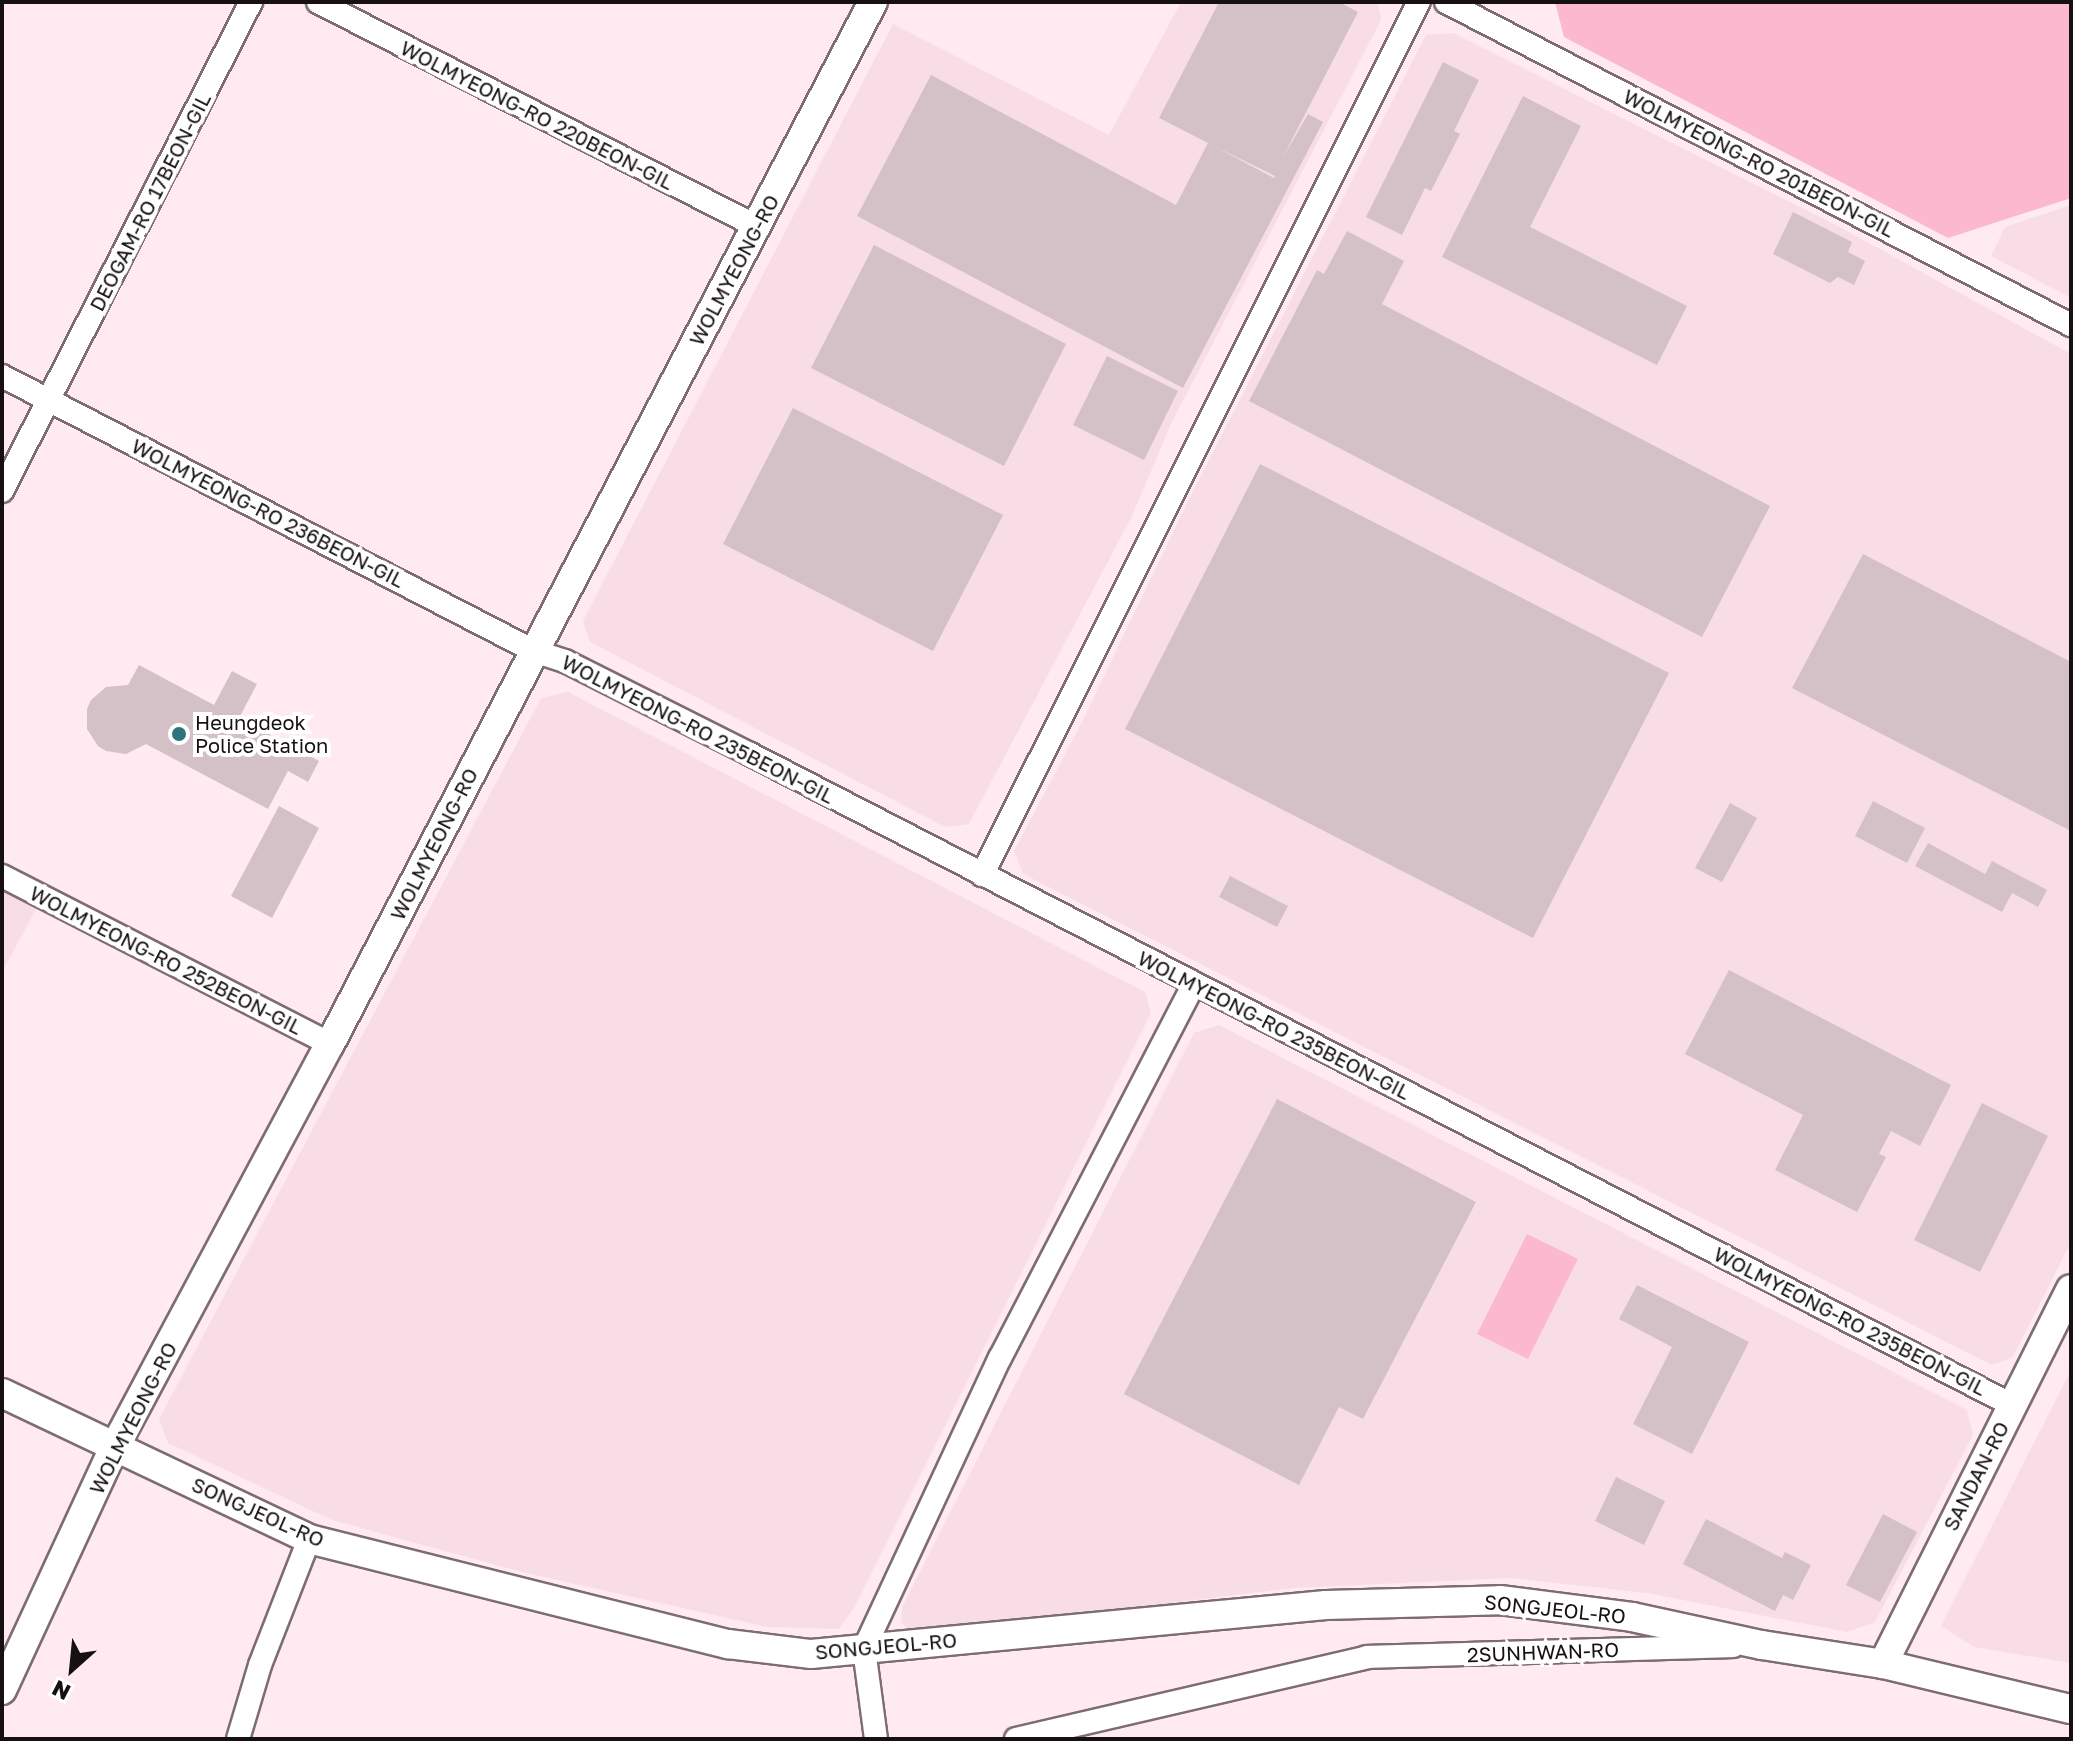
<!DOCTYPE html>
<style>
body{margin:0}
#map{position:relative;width:2073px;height:1741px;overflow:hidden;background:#feeaf0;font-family:"Golos Text",sans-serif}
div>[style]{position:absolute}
.built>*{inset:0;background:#f9dde6}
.green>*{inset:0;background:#fbb8ce}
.building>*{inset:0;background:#d4c1c7}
.roads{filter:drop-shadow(2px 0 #7d6c71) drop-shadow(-2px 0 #7d6c71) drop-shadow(0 2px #7d6c71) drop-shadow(0 -2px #7d6c71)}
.minor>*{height:22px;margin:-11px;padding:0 11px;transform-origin:11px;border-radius:11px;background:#fff}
.tertiary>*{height:28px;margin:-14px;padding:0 14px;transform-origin:14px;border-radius:14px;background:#fff}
.dots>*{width:22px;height:22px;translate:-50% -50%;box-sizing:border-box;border:4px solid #fff;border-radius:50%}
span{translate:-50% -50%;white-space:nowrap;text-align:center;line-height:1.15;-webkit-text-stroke:8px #fff;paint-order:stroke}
.street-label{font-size:20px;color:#161012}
.poi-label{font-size:20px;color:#161012}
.left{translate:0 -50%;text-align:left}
.frame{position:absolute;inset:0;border:4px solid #161012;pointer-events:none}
.north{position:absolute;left:32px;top:1629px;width:80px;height:80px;-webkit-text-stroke:6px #fff;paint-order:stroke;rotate:207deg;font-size:22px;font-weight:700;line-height:32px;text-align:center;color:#161012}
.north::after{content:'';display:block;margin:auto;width:28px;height:36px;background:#161012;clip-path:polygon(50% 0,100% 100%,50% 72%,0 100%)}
</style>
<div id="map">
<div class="built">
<div style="clip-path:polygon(1181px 2px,1378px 2px,1381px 20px,1172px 422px,1131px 518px,969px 824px,945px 827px,590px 642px,583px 621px,893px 24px,1109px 135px)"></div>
<div style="clip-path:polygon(1453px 33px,1836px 225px,2071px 354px,2071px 1242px,2013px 1357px,1992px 1365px,1023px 874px,1014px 851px,1082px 722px,1189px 499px,1426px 35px)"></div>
<div style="clip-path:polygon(2071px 205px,2071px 298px,1991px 256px,2005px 227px)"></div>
<div style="clip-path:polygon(568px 692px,1145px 992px,1151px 1013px,854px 1608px,839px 1629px,767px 1627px,526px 1573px,332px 1520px,168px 1443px,159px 1419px,541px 698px)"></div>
<div style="clip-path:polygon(2px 883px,39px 904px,2px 972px)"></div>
<div style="clip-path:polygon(1219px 1025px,1967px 1410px,1973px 1435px,1875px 1622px,1847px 1632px,1647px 1593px,1511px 1578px,1293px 1588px,925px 1633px,911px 1632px,901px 1622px,902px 1607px,1194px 1033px)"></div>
<div style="clip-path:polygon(2071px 1370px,2071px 1663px,1974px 1647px,1941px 1626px)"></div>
</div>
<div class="green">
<div style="clip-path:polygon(1555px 2px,2071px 2px,2071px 198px,1948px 238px,1564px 37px)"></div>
<div style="clip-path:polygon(1527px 1234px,1578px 1259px,1528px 1359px,1477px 1334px)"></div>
</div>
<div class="building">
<div style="clip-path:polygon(evenodd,1219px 2px,1339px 2px,1358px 12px,1282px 159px,1308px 114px,1323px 122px,1183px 388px,857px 216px,931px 75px,1176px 205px,1208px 143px,1159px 118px,1219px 2px,1214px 146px,1275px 176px,1274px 178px,1214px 146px)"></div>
<div style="clip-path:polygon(1443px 62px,1479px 80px,1454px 131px,1460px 134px,1431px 191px,1425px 188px,1402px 235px,1366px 217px)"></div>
<div style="clip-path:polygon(1523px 96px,1581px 126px,1530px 227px,1687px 306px,1657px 365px,1442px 257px)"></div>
<div style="clip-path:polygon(1793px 212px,1852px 242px,1848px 252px,1865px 261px,1854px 285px,1838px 277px,1830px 283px,1773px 254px)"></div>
<div style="clip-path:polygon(1347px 231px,1404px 261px,1382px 304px,1770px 506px,1702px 637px,1249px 401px,1317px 270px,1324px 274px)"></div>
<div style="clip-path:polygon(874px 245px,1066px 344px,1004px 466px,811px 368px)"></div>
<div style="clip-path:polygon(1107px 356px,1178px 391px,1144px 460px,1073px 425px)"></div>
<div style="clip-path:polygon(793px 408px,1003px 515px,933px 651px,723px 544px)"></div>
<div style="clip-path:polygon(1260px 464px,1669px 673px,1533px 938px,1125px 729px)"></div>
<div style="clip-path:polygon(1863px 554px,2071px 662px,2071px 831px,1792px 688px)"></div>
<div style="clip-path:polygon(139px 665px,214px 705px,232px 671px,257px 684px,239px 718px,319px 761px,308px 782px,288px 771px,268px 809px,146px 744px,126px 754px,106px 751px,98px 746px,87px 729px,87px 709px,91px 700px,106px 687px,128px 685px)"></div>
<div style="clip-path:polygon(1873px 801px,1925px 828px,1907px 863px,1855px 836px)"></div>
<div style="clip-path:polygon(1730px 803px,1757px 818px,1722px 882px,1695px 868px)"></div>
<div style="clip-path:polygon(279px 806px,319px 828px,272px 918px,231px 896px)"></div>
<div style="clip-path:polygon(1928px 843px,1985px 874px,1992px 861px,2047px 890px,2038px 907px,2012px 893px,2002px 912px,1915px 866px)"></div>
<div style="clip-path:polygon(1230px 876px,1288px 906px,1277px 927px,1219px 897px)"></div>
<div style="clip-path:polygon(1729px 970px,1951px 1085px,1920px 1146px,1891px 1131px,1879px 1154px,1886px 1157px,1857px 1212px,1775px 1170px,1803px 1115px,1685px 1054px)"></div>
<div style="clip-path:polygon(1277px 1099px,1476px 1202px,1363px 1419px,1339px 1407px,1299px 1485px,1124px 1394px)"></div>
<div style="clip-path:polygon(1982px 1103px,2048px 1136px,1980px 1272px,1914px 1240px)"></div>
<div style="clip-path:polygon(1637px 1285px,1749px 1342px,1692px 1454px,1633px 1424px,1672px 1347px,1619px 1319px)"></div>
<div style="clip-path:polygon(1616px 1477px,1665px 1501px,1644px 1545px,1595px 1521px)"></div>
<div style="clip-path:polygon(1883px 1514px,1917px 1532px,1880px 1602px,1846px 1585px)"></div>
<div style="clip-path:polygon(1706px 1519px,1782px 1558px,1785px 1552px,1811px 1565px,1793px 1600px,1783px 1595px,1775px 1611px,1683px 1564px)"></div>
</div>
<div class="roads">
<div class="minor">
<div style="left:318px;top:2px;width:493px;rotate:27.1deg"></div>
<div style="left:1446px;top:2px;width:704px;rotate:27.33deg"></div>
<div style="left:2px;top:376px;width:599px;rotate:27.34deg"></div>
<div style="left:534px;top:651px;width:33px;rotate:18deg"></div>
<div style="left:565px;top:661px;width:207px;rotate:26.7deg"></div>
<div style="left:750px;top:754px;width:1420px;rotate:27.29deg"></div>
<div style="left:2px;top:491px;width:549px;rotate:-63.01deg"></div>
<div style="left:982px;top:875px;width:976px;rotate:-63.41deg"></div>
<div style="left:2px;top:876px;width:369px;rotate:27.1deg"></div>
<div style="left:238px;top:1739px;width:77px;rotate:-73.4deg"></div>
<div style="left:260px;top:1665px;width:135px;rotate:-68.7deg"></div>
<div style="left:876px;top:1739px;width:91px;rotate:-97.6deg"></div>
<div style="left:864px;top:1649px;width:321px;rotate:-65deg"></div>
<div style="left:1000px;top:1358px;width:422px;rotate:-62.6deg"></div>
<div style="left:1016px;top:1739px;width:360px;rotate:-13.1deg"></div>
<div style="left:1367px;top:1657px;width:366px;rotate:-1.7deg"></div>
</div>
<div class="tertiary">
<div style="left:2px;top:1393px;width:340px;rotate:25.4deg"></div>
<div style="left:309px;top:1539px;width:432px;rotate:14.1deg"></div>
<div style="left:728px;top:1644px;width:84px;rotate:6.9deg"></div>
<div style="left:811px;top:1654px;width:517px;rotate:-5.44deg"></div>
<div style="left:1326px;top:1605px;width:174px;rotate:-1.6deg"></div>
<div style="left:1500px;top:1600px;width:133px;rotate:7.3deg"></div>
<div style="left:1632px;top:1617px;width:133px;rotate:12.2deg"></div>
<div style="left:1762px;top:1645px;width:122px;rotate:8.9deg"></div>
<div style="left:1883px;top:1664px;width:193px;rotate:13.5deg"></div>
<div style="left:1883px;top:1664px;width:419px;rotate:-63.4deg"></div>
<div style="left:2px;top:1690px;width:269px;rotate:-65.2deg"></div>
<div style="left:115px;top:1446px;width:456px;rotate:-61.9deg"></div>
<div style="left:330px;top:1044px;width:1175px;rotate:-62.48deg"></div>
</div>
</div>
<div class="dots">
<div style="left:179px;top:734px;background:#2d747f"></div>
</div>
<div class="street-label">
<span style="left:537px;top:115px;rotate:27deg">WOLMYEONG-RO 220BEON-GIL</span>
<span style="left:1759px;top:163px;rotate:27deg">WOLMYEONG-RO 201BEON-GIL</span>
<span style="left:150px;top:202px;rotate:-63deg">DEOGAM-RO 17BEON-GIL</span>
<span style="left:734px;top:270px;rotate:-62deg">WOLMYEONG-RO</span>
<span style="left:268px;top:513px;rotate:27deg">WOLMYEONG-RO 236BEON-GIL</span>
<span style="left:698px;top:729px;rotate:27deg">WOLMYEONG-RO 235BEON-GIL</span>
<span style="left:434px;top:844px;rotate:-63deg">WOLMYEONG-RO</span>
<span style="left:166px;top:960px;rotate:27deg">WOLMYEONG-RO 252BEON-GIL</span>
<span style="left:1274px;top:1025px;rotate:27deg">WOLMYEONG-RO 235BEON-GIL</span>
<span style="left:1850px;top:1321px;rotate:27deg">WOLMYEONG-RO 235BEON-GIL</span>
<span style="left:133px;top:1418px;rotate:-63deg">WOLMYEONG-RO</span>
<span style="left:1976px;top:1476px;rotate:-63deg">SANDAN-RO</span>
<span style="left:258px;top:1512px;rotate:24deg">SONGJEOL-RO</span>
<span style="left:1555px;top:1609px;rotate:6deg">SONGJEOL-RO</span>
<span style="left:886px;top:1646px;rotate:-5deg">SONGJEOL-RO</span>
<span style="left:1543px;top:1652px;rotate:-2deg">2SUNHWAN-RO</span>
</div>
<div class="poi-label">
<span class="left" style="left:195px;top:734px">Heungdeok<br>Police Station</span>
</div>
<div class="frame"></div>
<div class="north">N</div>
</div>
